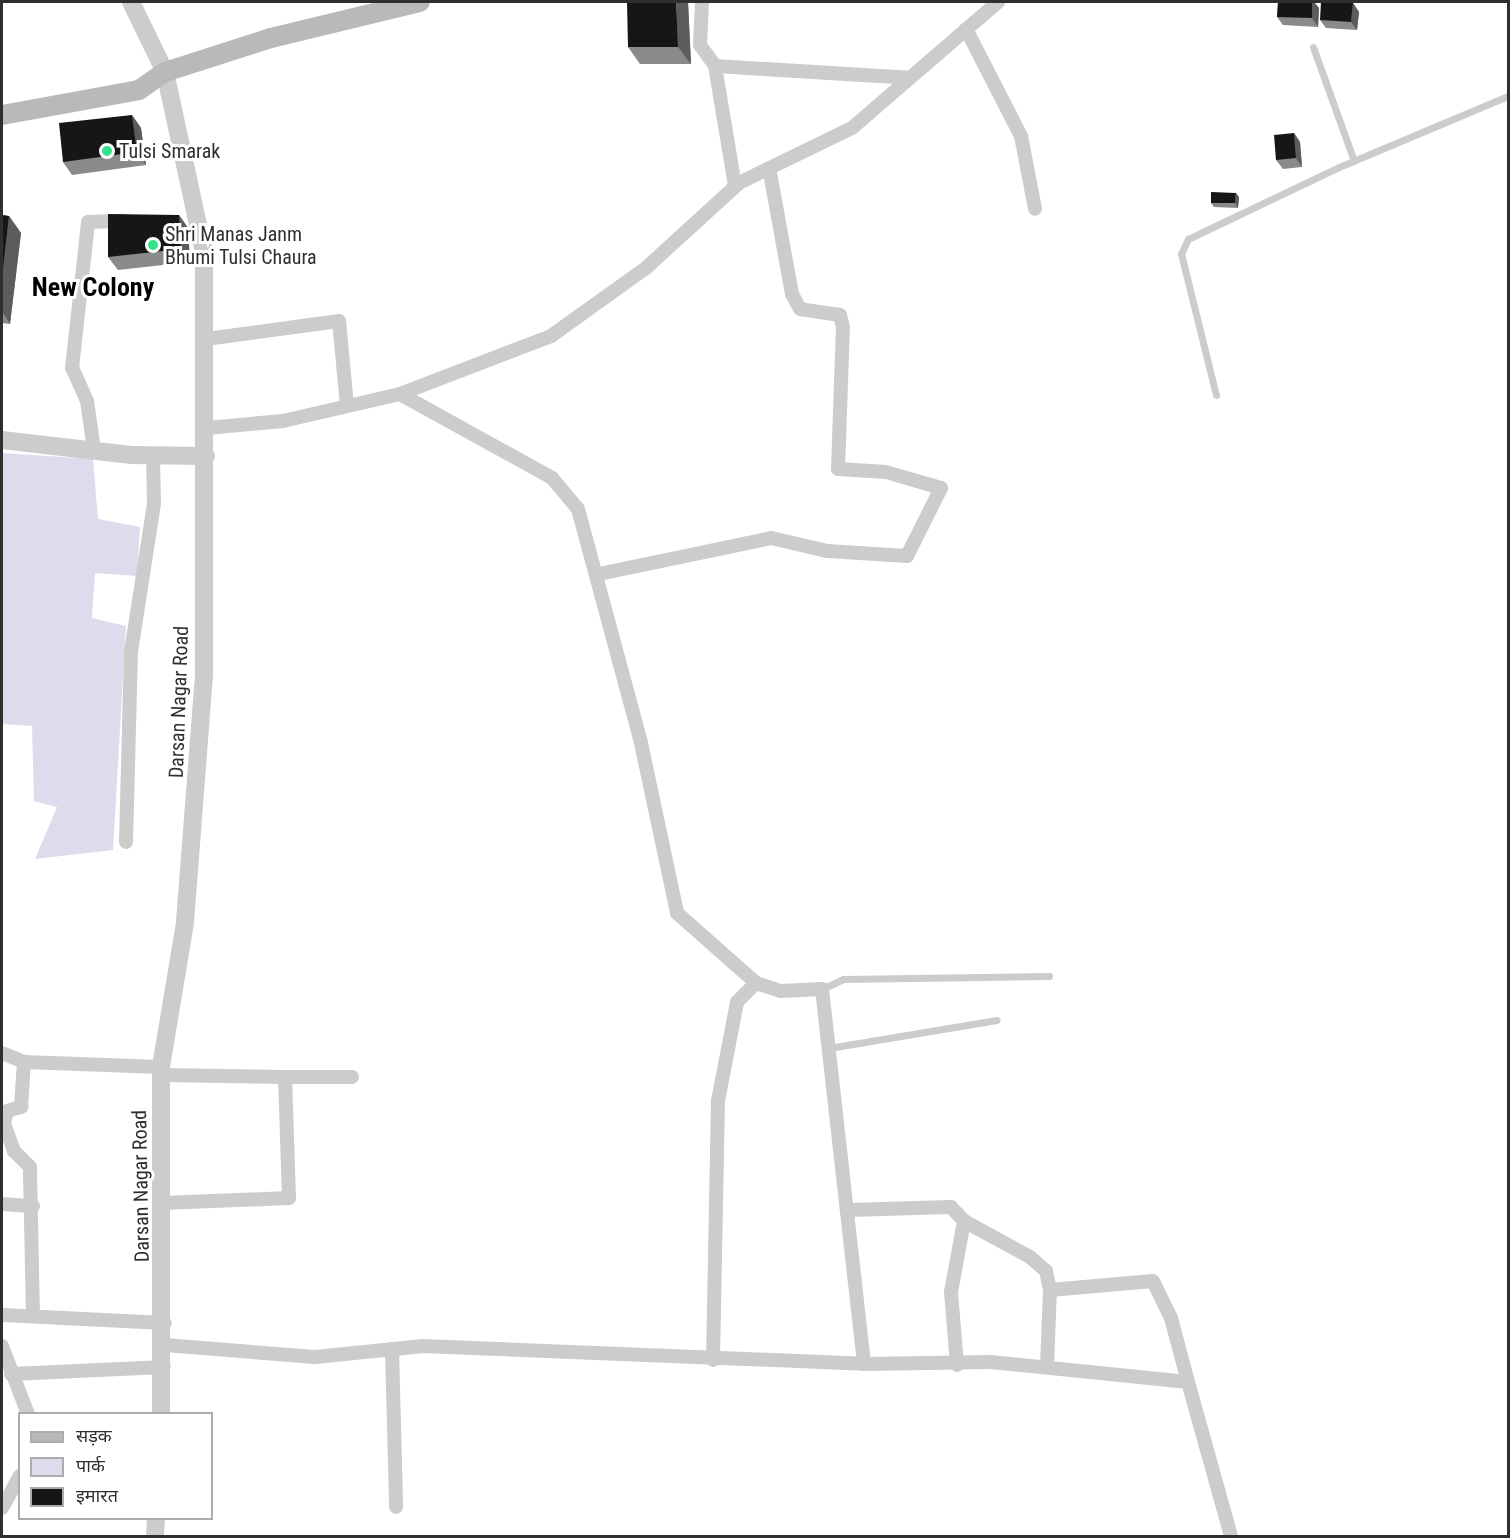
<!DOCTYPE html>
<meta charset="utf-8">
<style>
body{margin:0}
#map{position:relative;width:1510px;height:1538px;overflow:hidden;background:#fff;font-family:"Roboto Condensed","Noto Sans Devanagari",sans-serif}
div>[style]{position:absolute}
.green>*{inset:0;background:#dddcec}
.service>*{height:7px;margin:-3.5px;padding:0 3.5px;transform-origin:3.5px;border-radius:3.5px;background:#ccc}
.minor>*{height:14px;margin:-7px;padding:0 7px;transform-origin:7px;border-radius:7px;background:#ccc}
.tertiary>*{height:18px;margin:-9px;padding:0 9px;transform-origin:9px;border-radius:9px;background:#ccc}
.secondary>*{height:20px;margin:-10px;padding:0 10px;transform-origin:10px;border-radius:10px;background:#b9b9b9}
.wall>*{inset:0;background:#8a8a8a}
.shaded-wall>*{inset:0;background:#5c5c5c}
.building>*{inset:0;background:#161616}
.dots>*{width:16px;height:16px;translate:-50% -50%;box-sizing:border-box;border:3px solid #fff;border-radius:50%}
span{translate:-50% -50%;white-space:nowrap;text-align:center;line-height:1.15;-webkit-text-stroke:6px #fff;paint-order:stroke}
.poi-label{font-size:20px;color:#2f2f2f}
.left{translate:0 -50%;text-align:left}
.street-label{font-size:20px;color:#2f2f2f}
.district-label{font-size:26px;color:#000;font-weight:700}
.frame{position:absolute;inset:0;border:3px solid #2f2f2f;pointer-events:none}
.legend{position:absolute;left:18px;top:1412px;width:195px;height:108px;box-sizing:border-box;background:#fff;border:2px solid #acacac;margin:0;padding:8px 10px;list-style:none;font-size:18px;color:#2f2f2f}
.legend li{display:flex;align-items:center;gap:12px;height:30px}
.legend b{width:30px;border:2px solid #acacac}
</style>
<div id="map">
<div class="green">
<div style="clip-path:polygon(2px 453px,93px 459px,98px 519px,140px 527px,137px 576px,95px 573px,92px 618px,126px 626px,113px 850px,35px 859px,57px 807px,34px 801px,32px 726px,2px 724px)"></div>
</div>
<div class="service">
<div style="left:1313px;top:47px;width:121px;rotate:70.2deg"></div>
<div style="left:1216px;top:395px;width:145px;rotate:-103.9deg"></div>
<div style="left:1181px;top:254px;width:17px;rotate:-65deg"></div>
<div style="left:1188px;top:239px;width:167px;rotate:-25.5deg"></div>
<div style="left:1339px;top:167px;width:183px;rotate:-22.8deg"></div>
<div style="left:822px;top:989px;width:23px;rotate:-25deg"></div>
<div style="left:843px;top:979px;width:206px;rotate:-0.8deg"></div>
<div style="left:829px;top:1048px;width:170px;rotate:-9.5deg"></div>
</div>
<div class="minor">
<div style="left:702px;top:2px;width:43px;rotate:92.7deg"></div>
<div style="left:700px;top:45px;width:26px;rotate:54deg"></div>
<div style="left:715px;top:66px;width:122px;rotate:80.5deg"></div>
<div style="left:966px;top:29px;width:120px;rotate:62.8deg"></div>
<div style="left:1021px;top:136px;width:74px;rotate:79.1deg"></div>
<div style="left:715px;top:66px;width:194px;rotate:3.5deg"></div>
<div style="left:206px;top:339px;width:134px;rotate:-7.7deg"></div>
<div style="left:339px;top:321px;width:85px;rotate:84.6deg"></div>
<div style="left:400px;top:394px;width:174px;rotate:28.9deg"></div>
<div style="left:552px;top:478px;width:40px;rotate:50deg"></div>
<div style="left:578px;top:509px;width:242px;rotate:74.9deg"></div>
<div style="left:641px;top:743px;width:174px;rotate:78deg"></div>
<div style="left:677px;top:913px;width:106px;rotate:41.5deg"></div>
<div style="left:756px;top:983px;width:26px;rotate:18deg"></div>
<div style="left:781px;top:991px;width:41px;rotate:-2.8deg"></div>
<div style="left:822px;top:989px;width:377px;rotate:83.6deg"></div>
<div style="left:207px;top:428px;width:76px;rotate:-5.3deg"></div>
<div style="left:283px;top:421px;width:120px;rotate:-13deg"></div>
<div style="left:400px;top:394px;width:162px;rotate:-21deg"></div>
<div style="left:551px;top:336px;width:117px;rotate:-35.6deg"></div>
<div style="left:646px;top:268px;width:126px;rotate:-42.4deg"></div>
<div style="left:739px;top:183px;width:126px;rotate:-26deg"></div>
<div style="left:852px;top:128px;width:193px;rotate:-40.8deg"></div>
<div style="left:94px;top:450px;width:49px;rotate:-98.1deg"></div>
<div style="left:87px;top:401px;width:36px;rotate:-114deg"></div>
<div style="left:72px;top:368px;width:147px;rotate:-83.7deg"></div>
<div style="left:88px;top:222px;width:37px;rotate:-2deg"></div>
<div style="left:599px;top:574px;width:176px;rotate:-11.8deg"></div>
<div style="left:771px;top:538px;width:57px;rotate:13.1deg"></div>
<div style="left:827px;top:551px;width:80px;rotate:3.6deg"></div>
<div style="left:907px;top:556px;width:76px;rotate:-63.4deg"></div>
<div style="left:941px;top:488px;width:57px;rotate:-163.8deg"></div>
<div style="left:886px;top:472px;width:48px;rotate:-176.4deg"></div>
<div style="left:838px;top:469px;width:142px;rotate:-88deg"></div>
<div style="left:843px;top:327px;width:12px;rotate:-104deg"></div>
<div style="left:840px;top:315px;width:40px;rotate:-171.5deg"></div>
<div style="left:800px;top:309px;width:17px;rotate:-118deg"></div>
<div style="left:792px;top:294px;width:128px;rotate:-100.3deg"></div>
<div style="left:126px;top:842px;width:190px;rotate:-88.5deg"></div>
<div style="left:131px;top:652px;width:151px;rotate:-81.2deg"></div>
<div style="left:154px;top:503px;width:48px;rotate:-91.2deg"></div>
<div style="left:2px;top:1053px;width:24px;rotate:22deg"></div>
<div style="left:161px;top:1075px;width:124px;rotate:0.9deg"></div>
<div style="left:285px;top:1077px;width:121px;rotate:88.1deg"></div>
<div style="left:289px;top:1198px;width:126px;rotate:177.7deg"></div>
<div style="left:285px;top:1077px;width:67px"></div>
<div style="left:2px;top:1204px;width:31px;rotate:4deg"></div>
<div style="left:848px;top:1210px;width:103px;rotate:-1.7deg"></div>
<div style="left:951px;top:1207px;width:19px;rotate:47deg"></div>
<div style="left:964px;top:1221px;width:75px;rotate:28.6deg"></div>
<div style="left:1030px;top:1257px;width:21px;rotate:41deg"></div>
<div style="left:1046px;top:1271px;width:19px;rotate:78deg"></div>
<div style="left:2px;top:1315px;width:163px;rotate:2.8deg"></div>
<div style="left:33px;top:1316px;width:149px;rotate:-91.2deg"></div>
<div style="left:30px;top:1167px;width:23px;rotate:-135deg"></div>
<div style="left:14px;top:1151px;width:30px;rotate:-110deg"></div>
<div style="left:4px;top:1123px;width:12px;rotate:-76deg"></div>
<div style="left:7px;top:1111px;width:15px;rotate:-16deg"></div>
<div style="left:21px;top:1107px;width:45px;rotate:-86.2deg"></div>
<div style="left:24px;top:1062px;width:137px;rotate:2.1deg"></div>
<div style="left:165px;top:1345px;width:150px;rotate:4.6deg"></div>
<div style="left:315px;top:1357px;width:109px;rotate:-5.8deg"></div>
<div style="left:423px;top:1346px;width:441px;rotate:2.3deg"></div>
<div style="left:864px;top:1364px;width:127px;rotate:-0.9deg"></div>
<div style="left:991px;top:1362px;width:198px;rotate:5.8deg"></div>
<div style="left:1188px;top:1382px;width:160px;rotate:74.4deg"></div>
<div style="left:2px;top:1346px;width:73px;rotate:69.1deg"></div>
<div style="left:392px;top:1349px;width:158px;rotate:88.5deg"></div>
<div style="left:713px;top:1360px;width:259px;rotate:-88.9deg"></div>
<div style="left:718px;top:1101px;width:101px;rotate:-79.1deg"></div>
<div style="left:737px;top:1002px;width:27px;rotate:-45deg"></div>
<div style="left:957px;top:1365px;width:73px;rotate:-94.7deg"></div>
<div style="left:951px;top:1292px;width:72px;rotate:-79.6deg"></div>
<div style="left:1047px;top:1367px;width:77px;rotate:-87.8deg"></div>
<div style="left:1050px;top:1290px;width:103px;rotate:-5deg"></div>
<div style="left:1153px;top:1281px;width:41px;rotate:64.1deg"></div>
<div style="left:1171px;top:1318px;width:66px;rotate:75.1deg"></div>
<div style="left:11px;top:1374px;width:153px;rotate:-2.6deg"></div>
<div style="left:2px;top:1508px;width:37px;rotate:-61deg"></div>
</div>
<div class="tertiary">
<div style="left:131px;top:2px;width:78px;rotate:64.1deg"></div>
<div style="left:165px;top:72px;width:184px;rotate:77.8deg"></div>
<div style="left:204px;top:252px;width:423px;rotate:90deg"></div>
<div style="left:204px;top:675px;width:249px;rotate:94.4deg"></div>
<div style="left:185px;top:923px;width:146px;rotate:99.5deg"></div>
<div style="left:161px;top:1067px;width:347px;rotate:90deg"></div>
<div style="left:2px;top:440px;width:130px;rotate:6.6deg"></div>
<div style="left:131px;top:455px;width:75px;rotate:0.8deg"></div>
<div style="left:155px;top:1536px;width:18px;rotate:-87deg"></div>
</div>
<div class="secondary">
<div style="left:2px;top:115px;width:139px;rotate:-10.3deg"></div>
<div style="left:139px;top:90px;width:32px;rotate:-35deg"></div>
<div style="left:165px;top:72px;width:111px;rotate:-17.8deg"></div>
<div style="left:271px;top:38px;width:153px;rotate:-13.6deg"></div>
</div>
<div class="wall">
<div style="clip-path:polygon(688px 2px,691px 64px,640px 64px,628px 47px)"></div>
<div style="clip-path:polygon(1278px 2px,1314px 2px,1319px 8px,1318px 27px,1283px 25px,1277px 17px)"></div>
<div style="clip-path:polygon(1353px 3px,1359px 12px,1357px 30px,1326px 28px,1320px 20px)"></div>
<div style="clip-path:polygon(132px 115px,141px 128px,146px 165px,72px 175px,63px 162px)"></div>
<div style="clip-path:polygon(1294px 133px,1300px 142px,1302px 167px,1283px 169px,1276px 160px)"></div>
<div style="clip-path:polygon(1239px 197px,1238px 208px,1214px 207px,1211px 203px)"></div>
<div style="clip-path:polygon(2px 215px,9px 216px,21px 233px,10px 324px,2px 323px)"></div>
<div style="clip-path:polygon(179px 215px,188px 228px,190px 262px,118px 270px,108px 257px)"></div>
</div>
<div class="shaded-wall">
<div style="clip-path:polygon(676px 2px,688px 2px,691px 64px,678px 47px)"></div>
<div style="clip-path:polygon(1312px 2px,1314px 2px,1319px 8px,1318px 27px,1312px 18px)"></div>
<div style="clip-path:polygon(1353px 3px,1359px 12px,1357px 30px,1351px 22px)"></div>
<div style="clip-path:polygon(132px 115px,141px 128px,146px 165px,137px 152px)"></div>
<div style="clip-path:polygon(1294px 133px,1300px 142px,1302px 167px,1296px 158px)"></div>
<div style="clip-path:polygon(1236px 193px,1239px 197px,1238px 208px,1235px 203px)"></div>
<div style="clip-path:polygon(179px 215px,188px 228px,190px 262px,181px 249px)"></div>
<div style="clip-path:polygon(9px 216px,21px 233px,10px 324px,2px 311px,2px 278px)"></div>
</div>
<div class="building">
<div style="clip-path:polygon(627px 2px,676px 2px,678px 47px,628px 47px)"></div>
<div style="clip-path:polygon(1278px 2px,1312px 2px,1312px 18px,1277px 17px)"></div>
<div style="clip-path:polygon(1321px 2px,1353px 3px,1351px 22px,1320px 20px)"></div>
<div style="clip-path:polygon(132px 115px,137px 152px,63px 162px,59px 123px)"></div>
<div style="clip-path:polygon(1294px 133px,1296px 158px,1276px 160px,1274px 135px)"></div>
<div style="clip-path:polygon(1211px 192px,1236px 193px,1235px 203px,1211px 203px)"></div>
<div style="clip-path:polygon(108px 214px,179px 215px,181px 249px,108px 257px)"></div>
<div style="clip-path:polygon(2px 215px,9px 216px,2px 278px)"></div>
</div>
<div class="dots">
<div style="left:107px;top:151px;background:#33e388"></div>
<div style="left:153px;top:245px;background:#33e388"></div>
</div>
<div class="poi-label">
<span class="left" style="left:119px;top:151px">Tulsi Smarak</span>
<span class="left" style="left:165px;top:246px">Shri Manas Janm<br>Bhumi Tulsi Chaura</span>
</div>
<div class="street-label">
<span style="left:179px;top:702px;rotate:-88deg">Darsan Nagar Road</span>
<span style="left:141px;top:1186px;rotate:-91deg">Darsan Nagar Road</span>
</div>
<div class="district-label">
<span style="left:93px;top:288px">New Colony</span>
</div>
<div class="frame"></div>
<ul class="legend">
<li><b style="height:8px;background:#b9b9b9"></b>सड़क</li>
<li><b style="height:16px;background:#dddcec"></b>पार्क</li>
<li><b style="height:16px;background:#161616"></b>इमारत</li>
</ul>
</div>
